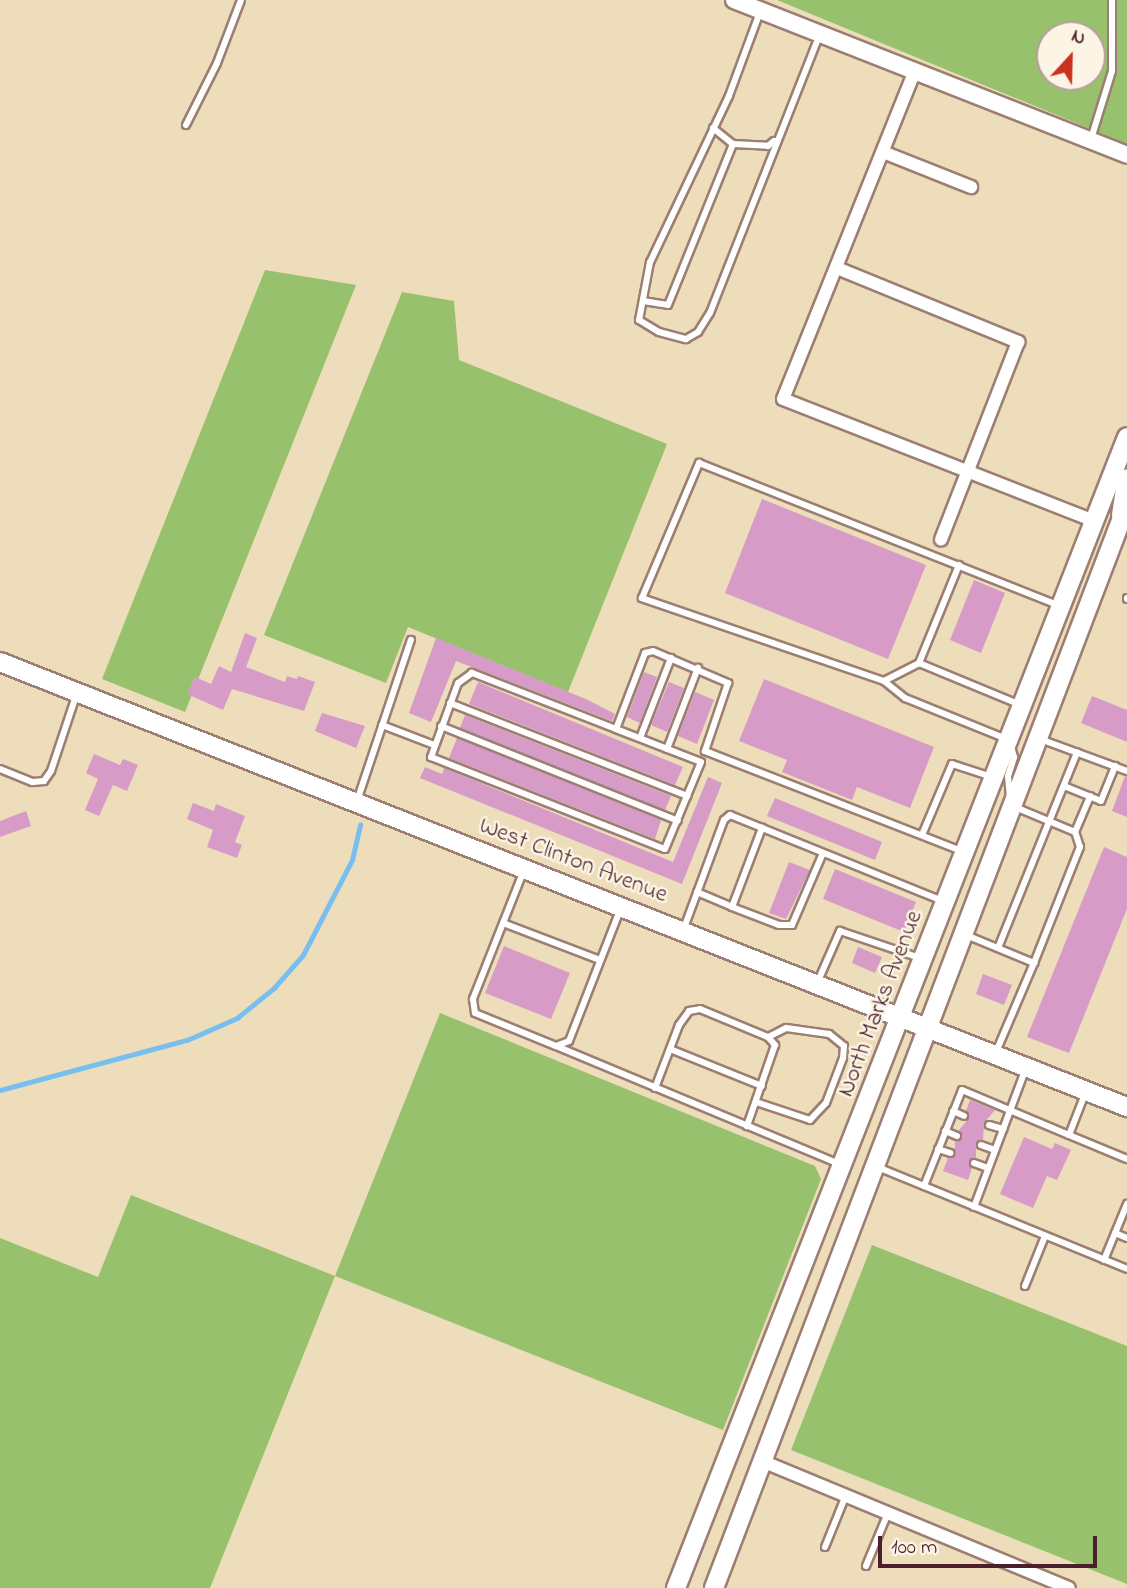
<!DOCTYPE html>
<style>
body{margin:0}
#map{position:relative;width:1127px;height:1588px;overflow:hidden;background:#edddba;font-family:"Indie Flower",sans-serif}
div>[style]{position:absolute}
.green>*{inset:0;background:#98c16e}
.stream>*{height:4.5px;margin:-2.25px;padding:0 2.25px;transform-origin:2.25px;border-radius:2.25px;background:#78bff0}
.building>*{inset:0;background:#d69cc7}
.roads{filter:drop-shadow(2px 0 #9c7e72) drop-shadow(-2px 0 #9c7e72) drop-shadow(0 2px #9c7e72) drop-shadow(0 -2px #9c7e72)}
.service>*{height:6px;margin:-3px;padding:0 3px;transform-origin:3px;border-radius:3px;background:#fff}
.minor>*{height:12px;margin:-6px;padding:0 6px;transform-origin:6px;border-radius:6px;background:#fff}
.tertiary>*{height:16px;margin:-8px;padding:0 8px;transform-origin:8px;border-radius:8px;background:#fff}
.secondary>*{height:18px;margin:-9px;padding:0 9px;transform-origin:9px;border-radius:9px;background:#fff}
span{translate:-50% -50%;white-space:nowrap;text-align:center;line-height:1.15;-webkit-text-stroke:5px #fcf5e5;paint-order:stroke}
.street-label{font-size:24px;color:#4a1f2b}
.north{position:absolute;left:1036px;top:21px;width:70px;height:70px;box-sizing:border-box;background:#fcf5e5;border:2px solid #b59f9b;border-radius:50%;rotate:22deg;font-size:19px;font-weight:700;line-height:28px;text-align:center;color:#4a1f2b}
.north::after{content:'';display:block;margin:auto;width:24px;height:32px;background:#c8321e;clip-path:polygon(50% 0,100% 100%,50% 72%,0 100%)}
.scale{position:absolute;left:878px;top:1536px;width:219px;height:32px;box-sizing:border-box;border:4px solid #4a1f2b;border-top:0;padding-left:9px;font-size:21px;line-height:24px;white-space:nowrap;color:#4a1f2b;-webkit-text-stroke:5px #fcf5e5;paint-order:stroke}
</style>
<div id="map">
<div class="green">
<div style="clip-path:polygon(evenodd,777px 0,1127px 0,1127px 144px,777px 0,1050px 35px,1092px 35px,1092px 77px,1050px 77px,1050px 35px)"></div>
<div style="clip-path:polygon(265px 270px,356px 285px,185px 712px,102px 679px)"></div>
<div style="clip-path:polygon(402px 292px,454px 301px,459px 360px,667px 444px,568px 692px,408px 627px,386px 683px,264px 635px)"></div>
<div style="clip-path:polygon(440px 1013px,815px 1166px,821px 1179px,723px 1430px,335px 1276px,210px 1588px,0 1588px,0 1238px,98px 1277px,131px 1195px,335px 1276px)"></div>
<div style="clip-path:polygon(872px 1245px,1127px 1346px,1127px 1584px,791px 1450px)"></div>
</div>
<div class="stream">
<div style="left:0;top:1090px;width:194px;rotate:-15deg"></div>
<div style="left:187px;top:1040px;width:55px;rotate:-23.7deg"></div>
<div style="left:237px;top:1018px;width:48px;rotate:-39deg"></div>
<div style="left:274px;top:988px;width:44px;rotate:-48.7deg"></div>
<div style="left:303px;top:955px;width:107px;rotate:-62.7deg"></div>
<div style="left:352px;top:860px;width:36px;rotate:-77deg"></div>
</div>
<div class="building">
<div style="clip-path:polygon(762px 499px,926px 565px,888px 659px,725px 593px)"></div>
<div style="clip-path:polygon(974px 580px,1005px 593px,981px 653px,950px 640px)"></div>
<div style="clip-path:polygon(245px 633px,257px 638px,246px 667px,285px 682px,287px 676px,297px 679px,298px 676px,315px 682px,304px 711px,232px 689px,223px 710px,187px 694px,195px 677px,211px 684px,219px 666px,231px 672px)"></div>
<div style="clip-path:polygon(436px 638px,588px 700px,615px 714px,612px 721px,456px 661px,431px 722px,409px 713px)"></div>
<div style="clip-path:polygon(644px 672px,657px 677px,640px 723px,627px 717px)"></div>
<div style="clip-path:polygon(764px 679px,934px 747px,910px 808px,857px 787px,852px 800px,782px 772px,787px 760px,739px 741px)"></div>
<div style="clip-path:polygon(478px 682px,683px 767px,675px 785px,469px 704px)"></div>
<div style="clip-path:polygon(669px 682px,684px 688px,667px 732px,651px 725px)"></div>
<div style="clip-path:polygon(695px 692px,714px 700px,697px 744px,678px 736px)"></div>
<div style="clip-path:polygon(1092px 696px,1127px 710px,1127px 742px,1081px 723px)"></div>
<div style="clip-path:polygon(322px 713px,365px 726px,356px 748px,315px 731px)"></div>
<div style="clip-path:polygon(465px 715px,671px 796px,665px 810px,460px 728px)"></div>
<div style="clip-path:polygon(457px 738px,661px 820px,655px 839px,449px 758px)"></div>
<div style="clip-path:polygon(94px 754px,120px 765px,123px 759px,138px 765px,127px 791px,113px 785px,99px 816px,85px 810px,98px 779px,86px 773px)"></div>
<div style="clip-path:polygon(425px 767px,442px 774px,444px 768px,673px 862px,708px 777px,722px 783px,682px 884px,420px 778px)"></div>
<div style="clip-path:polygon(1125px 776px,1127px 777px,1127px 817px,1112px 811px)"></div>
<div style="clip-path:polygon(775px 798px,882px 842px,875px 860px,767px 816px)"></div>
<div style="clip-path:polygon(193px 803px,214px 811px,216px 804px,245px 816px,235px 842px,242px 845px,237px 858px,207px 847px,213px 830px,187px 819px)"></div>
<div style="clip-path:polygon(26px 811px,31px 826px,0 837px,0 821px)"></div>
<div style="clip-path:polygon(1104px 847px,1127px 857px,1127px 909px,1069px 1053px,1027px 1037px)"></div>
<div style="clip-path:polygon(789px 862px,810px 870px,786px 919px,769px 913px)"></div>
<div style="clip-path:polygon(835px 869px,916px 902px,904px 932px,823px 899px)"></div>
<div style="clip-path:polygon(504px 946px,570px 973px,551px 1019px,485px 993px)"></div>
<div style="clip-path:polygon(858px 947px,882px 957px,875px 973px,852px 963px)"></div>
<div style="clip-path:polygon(983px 974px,1012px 985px,1004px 1005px,976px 994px)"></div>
<div style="clip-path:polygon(970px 1100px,995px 1110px,984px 1123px,983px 1140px,976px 1142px,976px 1158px,969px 1160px,972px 1168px,968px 1180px,943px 1171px,948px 1158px,955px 1155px,955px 1141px,962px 1138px,959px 1130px,969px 1118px,966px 1111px)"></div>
<div style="clip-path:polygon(1024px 1137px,1052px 1149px,1055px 1143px,1071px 1150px,1057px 1180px,1047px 1176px,1033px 1208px,1000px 1194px)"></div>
</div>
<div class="roads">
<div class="service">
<div style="left:760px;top:12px;width:90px;rotate:110.3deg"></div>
<div style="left:729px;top:96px;width:184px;rotate:115.4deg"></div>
<div style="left:650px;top:262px;width:59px;rotate:100.7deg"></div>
<div style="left:639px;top:320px;width:23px;rotate:31deg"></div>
<div style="left:659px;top:332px;width:28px;rotate:15deg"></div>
<div style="left:686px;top:339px;width:14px;rotate:-30deg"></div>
<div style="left:698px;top:332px;width:22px;rotate:-58deg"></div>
<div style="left:710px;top:313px;width:298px;rotate:-68.5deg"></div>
<div style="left:186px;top:125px;width:69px;rotate:-63.4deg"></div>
<div style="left:217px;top:63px;width:67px;rotate:-69.1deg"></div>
<div style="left:713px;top:128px;width:26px;rotate:39deg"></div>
<div style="left:733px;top:144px;width:35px;rotate:3deg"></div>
<div style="left:768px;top:146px;width:8px;rotate:-40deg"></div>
<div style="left:1091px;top:139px;width:71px;rotate:-72.8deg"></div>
<div style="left:1112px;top:71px;width:71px;rotate:-90deg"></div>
<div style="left:643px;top:301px;width:25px;rotate:9deg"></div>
<div style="left:668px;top:305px;width:174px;rotate:-68deg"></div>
<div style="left:1127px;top:598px;width:1px;rotate:90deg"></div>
<div style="left:919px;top:663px;width:106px;rotate:-67.8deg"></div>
<div style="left:884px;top:681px;width:256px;rotate:-161.1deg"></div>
<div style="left:642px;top:598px;width:147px;rotate:-67.1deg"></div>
<div style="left:699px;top:463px;width:385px;rotate:21.6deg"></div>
<div style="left:450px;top:703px;width:255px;rotate:21.4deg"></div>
<div style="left:382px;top:725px;width:56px;rotate:21deg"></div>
<div style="left:441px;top:726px;width:255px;rotate:21.8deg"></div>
<div style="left:616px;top:729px;width:155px;rotate:-158.7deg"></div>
<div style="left:472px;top:673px;width:17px;rotate:144deg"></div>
<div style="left:458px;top:683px;width:79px;rotate:110deg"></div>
<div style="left:431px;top:757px;width:251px;rotate:21.5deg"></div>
<div style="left:665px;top:849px;width:94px;rotate:-67.5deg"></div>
<div style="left:701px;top:762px;width:91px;rotate:-158.8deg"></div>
<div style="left:616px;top:729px;width:81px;rotate:-69.1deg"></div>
<div style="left:645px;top:653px;width:8px;rotate:-14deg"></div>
<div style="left:653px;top:651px;width:82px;rotate:23.1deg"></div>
<div style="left:728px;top:683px;width:72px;rotate:108.7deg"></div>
<div style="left:705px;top:751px;width:275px;rotate:21.3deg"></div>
<div style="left:640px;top:738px;width:86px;rotate:-68.8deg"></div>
<div style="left:1040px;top:739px;width:93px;rotate:20.2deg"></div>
<div style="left:667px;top:749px;width:87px;rotate:-69.1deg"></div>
<div style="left:0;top:769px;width:35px;rotate:22deg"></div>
<div style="left:33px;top:782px;width:11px;rotate:-5deg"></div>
<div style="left:44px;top:781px;width:12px;rotate:-55deg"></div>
<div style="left:51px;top:771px;width:79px;rotate:-71.6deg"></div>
<div style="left:1064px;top:786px;width:40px;rotate:22deg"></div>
<div style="left:1101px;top:801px;width:38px;rotate:-68deg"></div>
<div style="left:1010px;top:799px;width:23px;rotate:-95deg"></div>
<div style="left:1008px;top:776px;width:20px;rotate:-72deg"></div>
<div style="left:1014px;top:757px;width:18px;rotate:-106deg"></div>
<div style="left:1009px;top:740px;width:112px;rotate:-158deg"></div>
<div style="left:905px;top:698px;width:27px;rotate:-141deg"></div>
<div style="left:884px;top:681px;width:39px;rotate:-27deg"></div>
<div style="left:919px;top:663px;width:110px;rotate:22.4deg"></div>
<div style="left:357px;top:801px;width:170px;rotate:-71.5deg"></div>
<div style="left:1075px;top:832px;width:39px;rotate:-67deg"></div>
<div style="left:922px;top:835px;width:77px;rotate:-67.1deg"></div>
<div style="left:952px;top:764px;width:42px;rotate:18deg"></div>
<div style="left:524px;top:870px;width:139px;rotate:111.6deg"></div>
<div style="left:473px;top:999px;width:14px;rotate:82deg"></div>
<div style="left:475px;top:1013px;width:87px;rotate:22.2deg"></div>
<div style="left:556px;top:1046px;width:14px;rotate:-21deg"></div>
<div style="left:569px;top:1041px;width:141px;rotate:-68.7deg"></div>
<div style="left:697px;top:892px;width:38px;rotate:23deg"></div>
<div style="left:732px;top:907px;width:85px;rotate:-69.2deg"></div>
<div style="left:732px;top:907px;width:50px;rotate:21deg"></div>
<div style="left:779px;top:925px;width:13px"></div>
<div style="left:792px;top:925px;width:78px;rotate:-66.7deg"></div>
<div style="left:503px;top:923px;width:104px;rotate:20.9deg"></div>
<div style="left:684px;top:928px;width:115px;rotate:-69.7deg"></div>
<div style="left:724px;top:820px;width:8px;rotate:-40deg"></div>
<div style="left:730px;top:815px;width:230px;rotate:22deg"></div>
<div style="left:966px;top:935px;width:74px;rotate:22.4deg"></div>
<div style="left:1034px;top:963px;width:125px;rotate:-68.4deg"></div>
<div style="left:1080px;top:847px;width:16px;rotate:-108deg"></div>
<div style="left:1075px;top:832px;width:65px;rotate:-157.4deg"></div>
<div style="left:998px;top:948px;width:211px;rotate:-68deg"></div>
<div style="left:818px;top:981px;width:55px;rotate:-66.3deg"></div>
<div style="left:840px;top:931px;width:84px;rotate:18.6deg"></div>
<div style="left:556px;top:1046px;width:307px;rotate:22.6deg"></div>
<div style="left:670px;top:1049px;width:99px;rotate:21.9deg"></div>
<div style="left:996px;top:1052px;width:97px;rotate:-66.9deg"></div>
<div style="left:655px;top:1088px;width:67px;rotate:-69.1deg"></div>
<div style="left:679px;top:1025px;width:17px;rotate:-54deg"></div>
<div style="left:689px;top:1011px;width:11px;rotate:-10deg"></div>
<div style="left:700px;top:1009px;width:74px;rotate:22.4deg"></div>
<div style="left:768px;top:1037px;width:11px;rotate:49deg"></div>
<div style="left:775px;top:1045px;width:86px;rotate:109.1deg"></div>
<div style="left:756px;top:1102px;width:57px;rotate:18.4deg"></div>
<div style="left:810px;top:1120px;width:23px;rotate:-47deg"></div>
<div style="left:826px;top:1103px;width:48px;rotate:-69.3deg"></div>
<div style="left:843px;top:1058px;width:12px;rotate:-85deg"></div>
<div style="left:844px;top:1046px;width:19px;rotate:-141deg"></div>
<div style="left:829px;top:1034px;width:43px;rotate:-172.1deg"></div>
<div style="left:786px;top:1028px;width:20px;rotate:153deg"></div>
<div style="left:953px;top:1111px;width:12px;rotate:24deg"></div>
<div style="left:989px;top:1125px;width:15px;rotate:16deg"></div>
<div style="left:945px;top:1131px;width:13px;rotate:23deg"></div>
<div style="left:1069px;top:1135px;width:63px;rotate:22.5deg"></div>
<div style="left:981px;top:1145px;width:15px;rotate:20deg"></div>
<div style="left:938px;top:1149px;width:13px;rotate:18deg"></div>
<div style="left:974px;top:1163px;width:15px;rotate:20deg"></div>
<div style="left:875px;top:1166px;width:272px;rotate:22.2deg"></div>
<div style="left:924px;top:1186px;width:103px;rotate:-68.4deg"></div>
<div style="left:962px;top:1090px;width:116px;rotate:22.8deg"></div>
<div style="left:1069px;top:1135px;width:44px;rotate:-68.7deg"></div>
<div style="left:974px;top:1207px;width:148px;rotate:-69.5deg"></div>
<div style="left:1115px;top:1233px;width:13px;rotate:23deg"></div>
<div style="left:1104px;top:1260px;width:61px;rotate:-67.7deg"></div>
<div style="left:1025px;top:1286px;width:54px;rotate:-68.2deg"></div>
<div style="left:825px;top:1547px;width:56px;rotate:-68deg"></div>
<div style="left:866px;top:1566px;width:57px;rotate:-67.5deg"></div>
</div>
<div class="minor">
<div style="left:914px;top:73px;width:351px;rotate:111.9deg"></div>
<div style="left:783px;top:399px;width:335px;rotate:21.4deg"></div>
<div style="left:883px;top:152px;width:95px;rotate:21.7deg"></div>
<div style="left:837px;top:268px;width:196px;rotate:22.2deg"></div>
<div style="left:1018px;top:342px;width:212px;rotate:111.3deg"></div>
<div style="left:762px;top:1461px;width:332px;rotate:22.5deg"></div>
</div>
<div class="tertiary">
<div style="left:734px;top:0;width:422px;rotate:21.5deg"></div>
</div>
<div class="secondary">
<div style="left:1121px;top:515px;width:37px;rotate:-81deg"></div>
<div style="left:0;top:662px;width:1212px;rotate:21.55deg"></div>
<div style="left:676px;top:1588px;width:1236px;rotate:-68.6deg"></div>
<div style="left:714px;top:1588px;width:1159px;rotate:-69.13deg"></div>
</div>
</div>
<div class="street-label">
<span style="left:573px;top:861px;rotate:21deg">West Clinton Avenue</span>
<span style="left:881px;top:1004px;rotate:-69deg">North Marks Avenue</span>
</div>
<div class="north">N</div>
<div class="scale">100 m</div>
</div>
